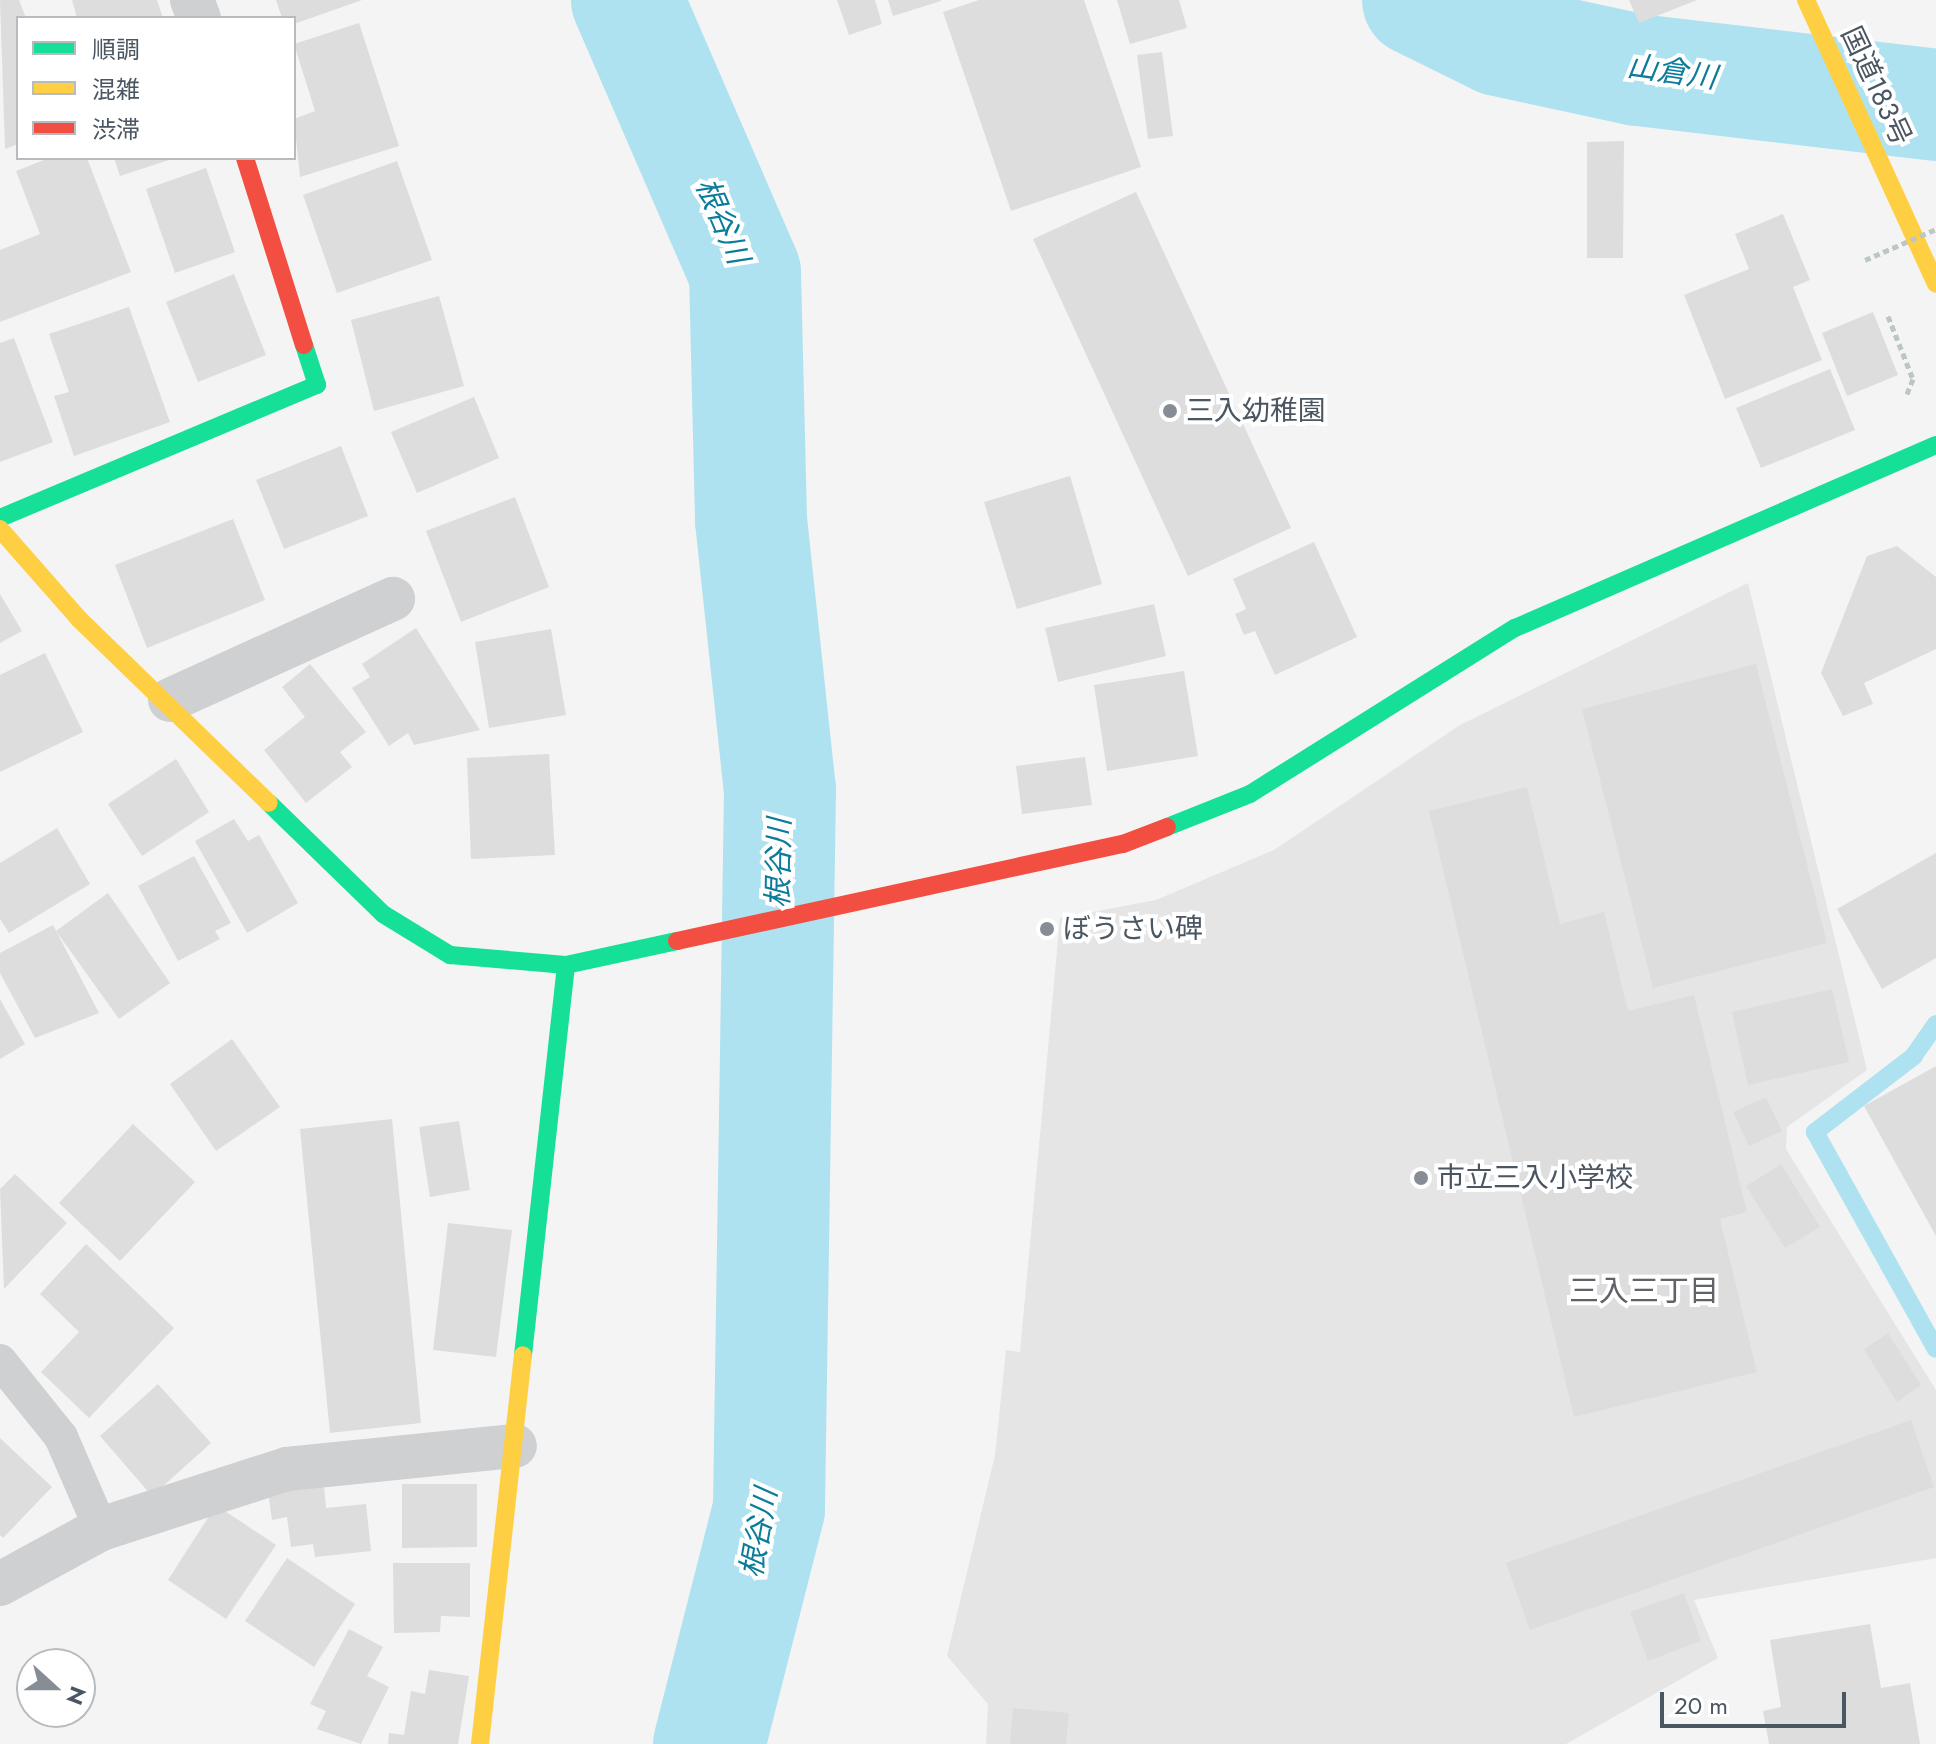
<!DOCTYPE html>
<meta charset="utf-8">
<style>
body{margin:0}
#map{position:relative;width:1936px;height:1744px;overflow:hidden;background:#f4f4f4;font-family:Jost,"Noto Sans JP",sans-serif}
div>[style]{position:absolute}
.education>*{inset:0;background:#e6e5e6}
.stream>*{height:18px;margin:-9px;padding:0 9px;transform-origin:9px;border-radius:9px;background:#aee2f0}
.river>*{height:112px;margin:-56px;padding:0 56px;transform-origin:56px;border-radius:56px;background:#aee2f0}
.building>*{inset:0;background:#ddddde}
.path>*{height:5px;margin-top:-2.5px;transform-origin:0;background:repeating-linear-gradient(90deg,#bcc7c4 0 6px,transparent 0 10px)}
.lane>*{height:34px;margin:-17px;padding:0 17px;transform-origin:17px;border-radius:17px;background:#ced0d2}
.street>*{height:44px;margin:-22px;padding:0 22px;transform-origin:22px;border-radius:22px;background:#ced0d2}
.fast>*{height:18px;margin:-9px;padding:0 9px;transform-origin:9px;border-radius:9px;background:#16e098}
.slow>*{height:18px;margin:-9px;padding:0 9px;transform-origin:9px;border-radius:9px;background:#ffcf43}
.jam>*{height:18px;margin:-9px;padding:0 9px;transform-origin:9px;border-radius:9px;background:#f24e42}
.path-bridge>*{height:5px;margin-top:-2.5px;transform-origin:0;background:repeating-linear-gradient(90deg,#bcc7c4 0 6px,transparent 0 10px)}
.dots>*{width:22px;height:22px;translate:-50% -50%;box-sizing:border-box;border:4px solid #fff;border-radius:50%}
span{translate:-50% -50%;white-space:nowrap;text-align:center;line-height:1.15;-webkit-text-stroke:8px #fff;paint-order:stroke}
.street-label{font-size:28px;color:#4a5661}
.poi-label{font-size:28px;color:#4a5661}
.left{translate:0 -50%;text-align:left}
.water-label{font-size:30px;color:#0c7c9b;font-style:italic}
.neighbourhood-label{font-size:30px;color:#5f6368}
.legend{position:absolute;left:16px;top:16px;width:280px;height:144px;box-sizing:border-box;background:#fff;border:2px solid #b7bbc0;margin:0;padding:10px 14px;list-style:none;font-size:24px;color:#4a5661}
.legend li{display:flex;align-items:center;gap:16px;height:40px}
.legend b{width:40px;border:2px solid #b7bbc0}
.north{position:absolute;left:16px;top:1648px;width:80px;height:80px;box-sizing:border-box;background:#fff;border:2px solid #b7bbc0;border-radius:50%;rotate:111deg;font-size:22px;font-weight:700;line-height:32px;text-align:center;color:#4a5661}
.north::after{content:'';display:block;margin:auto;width:28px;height:36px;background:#868d94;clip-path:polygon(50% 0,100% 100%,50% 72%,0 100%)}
.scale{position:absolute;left:1660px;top:1692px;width:186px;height:36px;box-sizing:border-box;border:4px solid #4a5661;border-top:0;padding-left:10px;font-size:24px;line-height:28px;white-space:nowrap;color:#4a5661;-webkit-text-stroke:6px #fff;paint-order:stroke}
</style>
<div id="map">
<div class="education">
<div style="clip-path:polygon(1748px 583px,1867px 1070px,1787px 1127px,1786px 1149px,1936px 1390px,1936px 1558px,1694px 1600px,1718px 1658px,1566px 1744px,986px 1744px,988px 1704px,947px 1656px,995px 1455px,1006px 1350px,1020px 1352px,1060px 918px,1156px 900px,1274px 850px,1460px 725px)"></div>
</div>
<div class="stream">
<div style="left:1936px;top:1024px;width:39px;rotate:125deg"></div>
<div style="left:1914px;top:1056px;width:125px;rotate:142.5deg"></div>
<div style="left:1815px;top:1132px;width:248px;rotate:60.9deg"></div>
</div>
<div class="river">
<div style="left:627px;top:0;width:297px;rotate:66.6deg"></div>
<div style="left:745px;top:273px;width:247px;rotate:88.6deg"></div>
<div style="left:751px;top:520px;width:272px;rotate:83.9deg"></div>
<div style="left:780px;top:790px;width:719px;rotate:90.88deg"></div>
<div style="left:769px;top:1509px;width:243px;rotate:104.3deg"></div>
<div style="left:1418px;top:0;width:90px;rotate:26.3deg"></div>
<div style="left:1499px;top:40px;width:142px;rotate:12.2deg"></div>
<div style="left:1638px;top:70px;width:300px;rotate:6.7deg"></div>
</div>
<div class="building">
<div style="clip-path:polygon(0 0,19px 0,26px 18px,18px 18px,18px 144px,5px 149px)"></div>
<div style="clip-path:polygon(72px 0,157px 0,163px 18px,77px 18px)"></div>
<div style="clip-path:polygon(276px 0,362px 0,294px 24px,282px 18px)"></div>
<div style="clip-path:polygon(837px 0,875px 0,882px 24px,849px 35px)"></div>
<div style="clip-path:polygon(888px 0,941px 0,941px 1px,893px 16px)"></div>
<div style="clip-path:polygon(979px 0,1084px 0,1141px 167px,1011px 211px,943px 12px)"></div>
<div style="clip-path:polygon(1117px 0,1179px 0,1187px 28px,1130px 44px)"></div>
<div style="clip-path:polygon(1629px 0,1697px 0,1639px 23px)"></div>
<div style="clip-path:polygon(359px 23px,399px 146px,300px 177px,294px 119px,315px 111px,294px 44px)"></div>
<div style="clip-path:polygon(1162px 52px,1173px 136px,1148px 139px,1137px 55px)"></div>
<div style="clip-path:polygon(1624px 141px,1623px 258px,1587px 258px,1587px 142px)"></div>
<div style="clip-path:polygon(49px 158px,87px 158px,131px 272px,0 322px,0 250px,40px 234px,16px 171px)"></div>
<div style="clip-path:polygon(114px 158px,171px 158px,172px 159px,120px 176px)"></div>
<div style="clip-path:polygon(397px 161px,432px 260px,337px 293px,303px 195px)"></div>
<div style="clip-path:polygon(206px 168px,235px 252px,175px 273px,146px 189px)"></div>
<div style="clip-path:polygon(1136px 192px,1291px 528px,1188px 576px,1033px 239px)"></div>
<div style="clip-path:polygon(1783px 214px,1810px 280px,1793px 287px,1822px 360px,1725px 399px,1684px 295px,1749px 269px,1735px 234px)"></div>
<div style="clip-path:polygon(234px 274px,266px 355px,198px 382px,166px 302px)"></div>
<div style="clip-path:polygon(439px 296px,464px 386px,374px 411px,351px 320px)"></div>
<div style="clip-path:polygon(129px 307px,170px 422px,74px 456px,54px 396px,69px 392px,49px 334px)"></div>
<div style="clip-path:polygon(1873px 312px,1898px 375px,1847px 396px,1822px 333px)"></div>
<div style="clip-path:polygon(14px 338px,53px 442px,0 462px,0 343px)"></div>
<div style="clip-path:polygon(1830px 369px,1855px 430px,1761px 468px,1736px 408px)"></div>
<div style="clip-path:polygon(474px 397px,499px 458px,417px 493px,391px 432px)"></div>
<div style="clip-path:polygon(341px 446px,368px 516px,284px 549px,256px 480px)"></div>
<div style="clip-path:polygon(1070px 476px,1102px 584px,1017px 609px,984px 502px)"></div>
<div style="clip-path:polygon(515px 497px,549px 587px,461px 622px,426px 531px)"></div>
<div style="clip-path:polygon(233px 519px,265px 600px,147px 648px,115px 565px)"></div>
<div style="clip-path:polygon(1314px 542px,1357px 637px,1275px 675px,1255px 631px,1244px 635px,1235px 614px,1246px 609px,1233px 579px)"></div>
<div style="clip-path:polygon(1897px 546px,1936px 577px,1936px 649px,1864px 683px,1873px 704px,1843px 716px,1821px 673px,1867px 556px)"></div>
<div style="clip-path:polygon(0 594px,22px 631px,0 643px)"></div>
<div style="clip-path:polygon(1154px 604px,1166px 656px,1058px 682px,1045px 628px)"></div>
<div style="clip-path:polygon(416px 628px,480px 730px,414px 745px,408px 733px,389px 746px,352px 688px,370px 677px,362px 664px)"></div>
<div style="clip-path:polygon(551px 629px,566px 715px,489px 728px,475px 642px)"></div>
<div style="clip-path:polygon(45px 653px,83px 732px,0 772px,0 675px)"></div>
<div style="clip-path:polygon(310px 664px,366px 732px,340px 752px,352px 767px,306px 803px,264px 750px,305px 717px,282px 687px)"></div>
<div style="clip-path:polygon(1756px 664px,1827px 943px,1653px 988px,1582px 709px)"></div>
<div style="clip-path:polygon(1184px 671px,1198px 756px,1107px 771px,1094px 685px)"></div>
<div style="clip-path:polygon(549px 754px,555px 855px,471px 859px,467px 758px)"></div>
<div style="clip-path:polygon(1085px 757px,1092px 805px,1022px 814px,1016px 766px)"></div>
<div style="clip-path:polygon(176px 759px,209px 812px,142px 856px,108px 804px)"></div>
<div style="clip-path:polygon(1527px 787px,1560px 924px,1604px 912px,1628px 1011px,1694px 995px,1747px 1212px,1720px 1219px,1757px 1372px,1574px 1417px,1429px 811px)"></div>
<div style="clip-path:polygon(234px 819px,248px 841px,259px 835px,298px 903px,247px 933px,195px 841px)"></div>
<div style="clip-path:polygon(57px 828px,90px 884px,9px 933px,0 919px,0 863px)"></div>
<div style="clip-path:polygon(1936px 853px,1936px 958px,1882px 989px,1837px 909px)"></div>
<div style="clip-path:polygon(194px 856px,231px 923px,215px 931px,220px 939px,178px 961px,138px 886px)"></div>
<div style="clip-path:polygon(108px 893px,170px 983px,119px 1019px,56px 931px)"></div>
<div style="clip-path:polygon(53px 925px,99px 1013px,35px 1038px,0 973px,0 953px)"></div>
<div style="clip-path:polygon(1832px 989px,1849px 1062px,1748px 1085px,1732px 1012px)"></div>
<div style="clip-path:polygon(0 999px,25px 1044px,0 1059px)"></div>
<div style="clip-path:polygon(232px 1039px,280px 1107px,216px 1151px,170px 1084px)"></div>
<div style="clip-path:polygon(1936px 1066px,1936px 1236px,1864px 1106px)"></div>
<div style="clip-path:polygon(1766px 1097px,1782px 1131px,1749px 1146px,1733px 1112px)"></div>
<div style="clip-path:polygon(392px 1119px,421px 1423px,330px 1433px,300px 1129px)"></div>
<div style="clip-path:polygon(459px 1121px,470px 1190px,430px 1197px,419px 1127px)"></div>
<div style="clip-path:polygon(133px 1124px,195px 1182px,120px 1261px,59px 1203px)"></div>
<div style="clip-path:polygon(1781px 1164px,1820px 1227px,1785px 1248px,1746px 1186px)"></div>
<div style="clip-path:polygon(15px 1174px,67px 1223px,4px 1289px,0 1189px)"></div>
<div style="clip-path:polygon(448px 1223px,512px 1230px,496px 1357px,433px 1350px)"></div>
<div style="clip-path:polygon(86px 1244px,174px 1328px,89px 1418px,41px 1372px,79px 1332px,40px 1294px)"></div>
<div style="clip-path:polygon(1888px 1333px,1921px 1385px,1897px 1402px,1864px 1349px)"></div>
<div style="clip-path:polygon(158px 1384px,211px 1443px,152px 1496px,100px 1436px)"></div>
<div style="clip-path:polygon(1911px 1420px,1934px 1487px,1530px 1630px,1506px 1563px)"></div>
<div style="clip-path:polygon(0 1438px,52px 1487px,3px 1538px,0 1535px)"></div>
<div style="clip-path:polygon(402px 1484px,477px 1484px,477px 1547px,402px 1548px)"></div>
<div style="clip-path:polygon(324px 1486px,326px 1508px,366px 1504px,371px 1551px,315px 1557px,313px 1544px,291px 1547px,287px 1517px,272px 1520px,268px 1492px)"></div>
<div style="clip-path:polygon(216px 1505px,276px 1545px,226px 1619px,168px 1580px)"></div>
<div style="clip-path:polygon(287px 1558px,355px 1604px,314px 1667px,245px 1621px)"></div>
<div style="clip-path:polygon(393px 1563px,470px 1563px,470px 1617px,441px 1616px,440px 1632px,394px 1633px)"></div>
<div style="clip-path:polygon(1684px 1593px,1701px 1641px,1648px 1661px,1630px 1612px)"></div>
<div style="clip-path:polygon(1870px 1624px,1881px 1688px,1910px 1683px,1920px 1744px,1769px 1744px,1763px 1711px,1781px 1707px,1770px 1640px)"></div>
<div style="clip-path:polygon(349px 1629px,383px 1647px,367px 1676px,389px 1687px,361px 1744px,317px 1729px,326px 1711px,310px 1704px)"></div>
<div style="clip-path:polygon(429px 1670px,469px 1676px,458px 1744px,388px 1744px,389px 1733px,404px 1735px,411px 1691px,425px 1694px)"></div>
<div style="clip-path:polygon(1013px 1708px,1069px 1713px,1066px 1744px,1010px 1744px)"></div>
</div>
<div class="path">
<div style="left:1888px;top:316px;width:68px;rotate:68.4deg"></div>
<div style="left:1913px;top:379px;width:18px;rotate:112deg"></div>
</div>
<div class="lane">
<div style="left:0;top:1361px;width:97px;rotate:51.2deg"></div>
<div style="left:61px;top:1437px;width:100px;rotate:66.5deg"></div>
</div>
<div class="street">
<div style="left:192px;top:0;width:19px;rotate:69deg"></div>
<div style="left:170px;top:700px;width:245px;rotate:-24.4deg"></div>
<div style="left:0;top:1584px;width:115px;rotate:-28.6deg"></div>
<div style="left:101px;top:1529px;width:195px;rotate:-17.9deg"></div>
<div style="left:287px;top:1469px;width:229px;rotate:-5.8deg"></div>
</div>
<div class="fast">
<div style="left:0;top:518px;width:344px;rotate:-22.8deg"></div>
<div style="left:317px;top:385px;width:42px;rotate:-108deg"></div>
<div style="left:269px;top:803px;width:159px;rotate:44.2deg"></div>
<div style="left:383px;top:914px;width:79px;rotate:31.5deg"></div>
<div style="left:450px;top:955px;width:116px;rotate:4.9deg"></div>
<div style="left:566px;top:965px;width:114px;rotate:-12.2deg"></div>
<div style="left:1167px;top:827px;width:89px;rotate:-21.7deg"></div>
<div style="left:1250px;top:794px;width:313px;rotate:-32.1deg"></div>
<div style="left:1515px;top:628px;width:459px;rotate:-23.5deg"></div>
<div style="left:523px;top:1355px;width:392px;rotate:-83.7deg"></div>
</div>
<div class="slow">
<div style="left:1806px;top:0;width:312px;rotate:65.4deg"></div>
<div style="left:0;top:529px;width:120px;rotate:48.7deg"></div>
<div style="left:79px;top:619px;width:264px;rotate:44.1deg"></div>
<div style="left:480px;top:1744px;width:391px;rotate:-83.7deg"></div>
</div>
<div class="jam">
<div style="left:245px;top:158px;width:196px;rotate:72.5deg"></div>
<div style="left:677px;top:941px;width:456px;rotate:-12.3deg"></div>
<div style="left:1123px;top:844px;width:47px;rotate:-21.1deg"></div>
</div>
<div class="path-bridge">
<div style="left:1865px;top:260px;width:77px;rotate:-23.6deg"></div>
</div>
<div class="dots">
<div style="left:1170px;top:411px;background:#868d94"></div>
<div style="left:1047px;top:929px;background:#868d94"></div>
<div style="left:1421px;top:1178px;background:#868d94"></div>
</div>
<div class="street-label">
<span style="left:1876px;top:86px;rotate:65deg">国道183号</span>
</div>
<div class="poi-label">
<span class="left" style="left:1186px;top:411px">三入幼稚園</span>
<span class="left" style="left:1063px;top:929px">ぼうさい碑</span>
<span class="left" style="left:1437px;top:1178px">市立三入小学校</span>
</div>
<div class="water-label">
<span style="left:1672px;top:72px;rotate:8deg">山倉川</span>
<span style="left:722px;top:221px;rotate:67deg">根谷川</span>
<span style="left:779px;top:863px;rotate:-89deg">根谷川</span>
<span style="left:759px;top:1533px;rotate:-80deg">根谷川</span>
</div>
<div class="neighbourhood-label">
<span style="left:1644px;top:1291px">三入三丁目</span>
</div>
<ul class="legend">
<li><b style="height:10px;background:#16e098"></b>順調</li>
<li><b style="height:10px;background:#ffcf43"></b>混雑</li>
<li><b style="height:10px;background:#f24e42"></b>渋滞</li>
</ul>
<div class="north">N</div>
<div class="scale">20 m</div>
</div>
